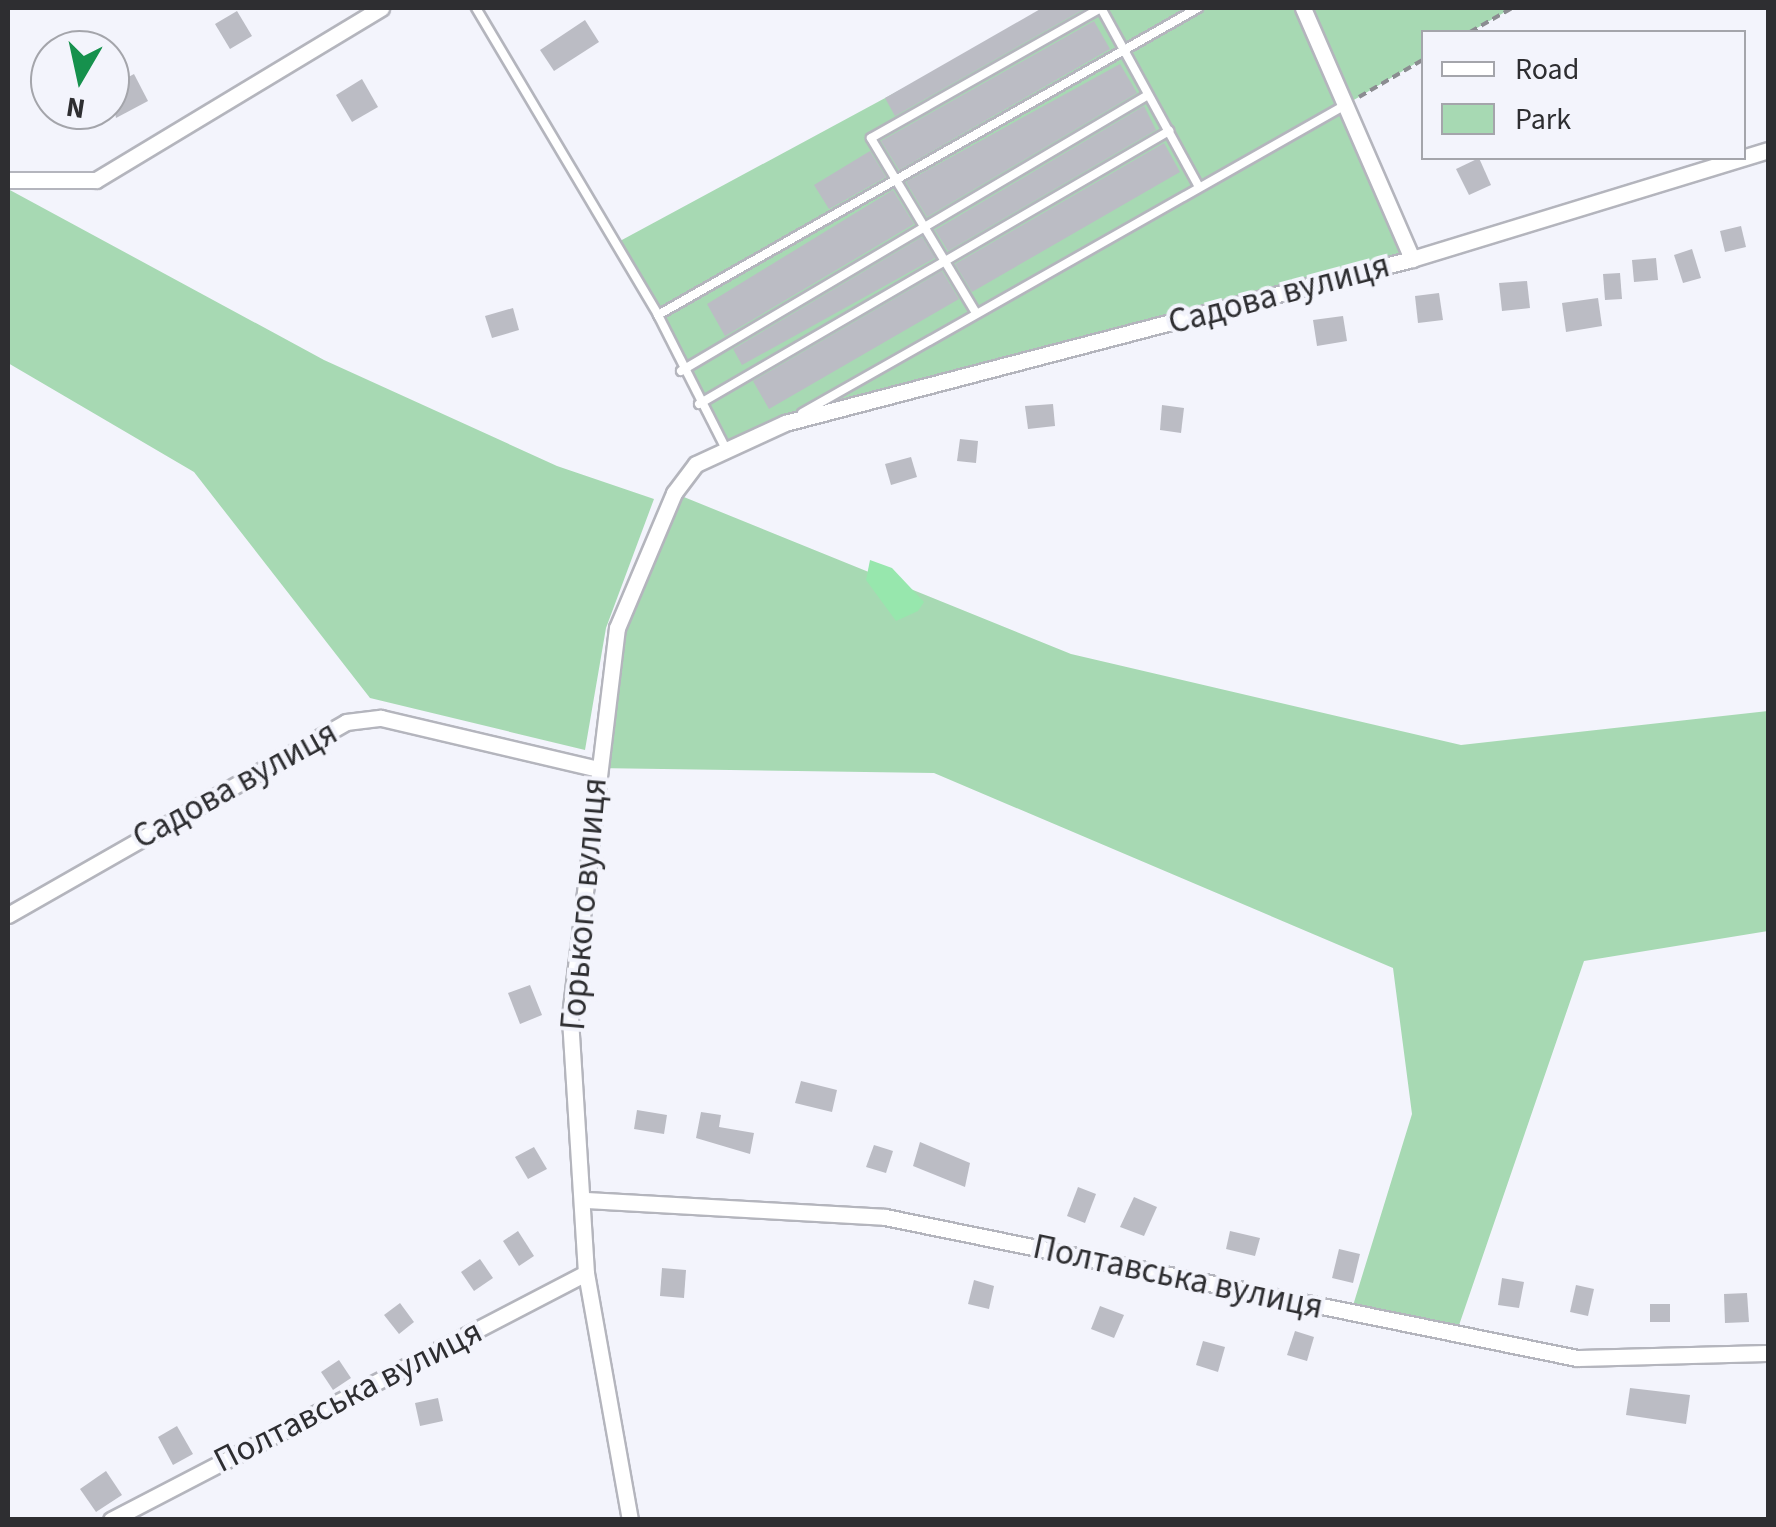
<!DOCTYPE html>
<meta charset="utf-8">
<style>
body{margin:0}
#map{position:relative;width:1776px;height:1527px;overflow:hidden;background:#f3f4fc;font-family:"Source Sans 3",sans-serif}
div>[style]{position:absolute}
.green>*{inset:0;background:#a7d9b3}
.water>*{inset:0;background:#97e7ad}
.building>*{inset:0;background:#bbbcc4}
.path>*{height:4px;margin-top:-2px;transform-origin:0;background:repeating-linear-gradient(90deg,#8b8c91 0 8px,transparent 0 13px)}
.roads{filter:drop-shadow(2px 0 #b4b5bd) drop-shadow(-2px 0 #b4b5bd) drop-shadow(0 2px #b4b5bd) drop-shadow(0 -2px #b4b5bd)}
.service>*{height:8px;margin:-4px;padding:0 4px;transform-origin:4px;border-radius:4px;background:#fff}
.minor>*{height:15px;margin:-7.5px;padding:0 7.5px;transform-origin:7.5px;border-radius:7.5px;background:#fff}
span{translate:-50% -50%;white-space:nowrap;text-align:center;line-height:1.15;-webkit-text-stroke:8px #f3f4fc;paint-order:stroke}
.street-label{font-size:35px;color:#2e2e31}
.frame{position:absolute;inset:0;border:10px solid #2e2e31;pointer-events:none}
.legend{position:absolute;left:1421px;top:30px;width:325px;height:130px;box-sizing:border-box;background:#f3f4fc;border:2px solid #a4a5ab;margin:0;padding:12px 18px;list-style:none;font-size:30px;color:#2e2e31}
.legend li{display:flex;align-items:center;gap:20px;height:50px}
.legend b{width:50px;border:2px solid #a4a5ab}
.north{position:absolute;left:30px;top:30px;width:100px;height:100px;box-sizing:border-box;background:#f3f4fc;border:2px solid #a4a5ab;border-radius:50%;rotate:189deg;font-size:28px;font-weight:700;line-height:40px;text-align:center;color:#2e2e31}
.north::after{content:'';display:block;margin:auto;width:35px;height:45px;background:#16914d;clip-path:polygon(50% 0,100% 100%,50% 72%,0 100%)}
</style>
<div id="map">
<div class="green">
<div style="clip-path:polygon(1052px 8px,1512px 8px,1470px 32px,1424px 32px,1423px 59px,1342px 107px,1412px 259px,725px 447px,620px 241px)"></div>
<div style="clip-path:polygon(8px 189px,324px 360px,557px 466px,654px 499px,606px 628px,585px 750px,370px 698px,194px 472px,8px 363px)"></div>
<div style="clip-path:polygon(674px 493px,1071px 654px,1461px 745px,1768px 711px,1768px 931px,1584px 961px,1456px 1334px,1351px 1312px,1412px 1114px,1393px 968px,934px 773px,595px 768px,617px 628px)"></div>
</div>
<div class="water">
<div style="clip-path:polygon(870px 560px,892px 568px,924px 602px,918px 611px,896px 621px,866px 580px)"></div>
</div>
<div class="building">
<div style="clip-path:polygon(1042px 8px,1086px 8px,895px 116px,885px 98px)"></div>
<div style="clip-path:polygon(237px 11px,252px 36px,230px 49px,215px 24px)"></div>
<div style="clip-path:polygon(585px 20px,599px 42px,554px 71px,540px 50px)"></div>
<div style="clip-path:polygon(1094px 21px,1110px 49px,899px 170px,881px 141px)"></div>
<div style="clip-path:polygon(1120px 64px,1137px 93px,927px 217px,906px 182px)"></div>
<div style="clip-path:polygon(134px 74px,148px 101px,116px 118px,110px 87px)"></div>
<div style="clip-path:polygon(362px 79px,378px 107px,352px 122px,336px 95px)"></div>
<div style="clip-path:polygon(1144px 106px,1156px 130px,948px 251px,935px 230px)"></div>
<div style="clip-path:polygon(1164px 143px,1180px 172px,972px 292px,955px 264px)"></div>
<div style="clip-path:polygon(870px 151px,886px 177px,829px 209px,814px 185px)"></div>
<div style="clip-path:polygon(1479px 158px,1491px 185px,1469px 195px,1456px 169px)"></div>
<div style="clip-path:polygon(893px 190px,914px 224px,725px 336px,707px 304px)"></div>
<div style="clip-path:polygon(1741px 226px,1746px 247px,1725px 252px,1720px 231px)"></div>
<div style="clip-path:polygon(922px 237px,935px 258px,742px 365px,733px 349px)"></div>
<div style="clip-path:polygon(1692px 249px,1701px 278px,1683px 283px,1674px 255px)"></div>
<div style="clip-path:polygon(1656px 258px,1658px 280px,1634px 282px,1632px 260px)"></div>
<div style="clip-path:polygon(942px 271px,959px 299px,769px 409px,753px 381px)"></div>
<div style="clip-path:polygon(1620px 273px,1622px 299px,1605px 300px,1603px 274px)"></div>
<div style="clip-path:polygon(1527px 281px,1530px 308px,1502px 311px,1499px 283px)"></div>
<div style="clip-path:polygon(1439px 293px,1443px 320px,1418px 323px,1415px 296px)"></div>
<div style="clip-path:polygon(1598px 298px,1602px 326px,1566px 332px,1562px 303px)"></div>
<div style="clip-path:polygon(513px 308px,519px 330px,492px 338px,485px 316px)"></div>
<div style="clip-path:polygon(1343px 316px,1347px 341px,1317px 346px,1313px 320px)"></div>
<div style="clip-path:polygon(1053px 404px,1055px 426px,1028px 429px,1025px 406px)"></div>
<div style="clip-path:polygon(1162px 405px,1184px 408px,1181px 433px,1160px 430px)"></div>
<div style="clip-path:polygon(960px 439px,978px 441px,976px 463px,957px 461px)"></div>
<div style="clip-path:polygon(911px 457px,917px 477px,891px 485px,885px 464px)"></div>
<div style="clip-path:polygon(530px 985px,542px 1015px,520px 1024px,508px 993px)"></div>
<div style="clip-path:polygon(801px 1081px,837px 1090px,832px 1112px,795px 1103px)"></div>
<div style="clip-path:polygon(637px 1110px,667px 1115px,664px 1134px,634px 1129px)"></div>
<div style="clip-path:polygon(701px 1112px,721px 1115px,719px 1127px,754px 1133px,750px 1154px,696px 1138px)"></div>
<div style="clip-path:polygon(920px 1142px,970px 1163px,965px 1187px,913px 1166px)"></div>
<div style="clip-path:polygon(874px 1145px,893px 1151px,886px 1173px,866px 1167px)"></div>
<div style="clip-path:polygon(534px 1147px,547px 1169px,528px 1179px,515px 1157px)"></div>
<div style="clip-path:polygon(1078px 1187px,1096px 1194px,1085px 1223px,1067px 1216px)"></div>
<div style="clip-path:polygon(1134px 1197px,1157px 1207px,1144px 1236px,1120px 1227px)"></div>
<div style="clip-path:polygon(518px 1231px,534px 1256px,519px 1266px,503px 1241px)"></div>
<div style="clip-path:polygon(1230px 1231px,1260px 1238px,1255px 1256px,1226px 1249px)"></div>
<div style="clip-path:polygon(1339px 1249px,1360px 1254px,1353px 1283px,1332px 1278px)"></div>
<div style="clip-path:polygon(480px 1259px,493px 1278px,474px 1291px,461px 1272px)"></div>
<div style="clip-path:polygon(662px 1268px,686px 1270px,684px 1298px,660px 1296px)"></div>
<div style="clip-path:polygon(1502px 1278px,1524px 1282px,1519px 1308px,1498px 1305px)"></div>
<div style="clip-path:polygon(974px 1280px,994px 1286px,989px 1309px,968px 1304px)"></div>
<div style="clip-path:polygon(1576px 1285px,1594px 1289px,1588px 1316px,1570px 1312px)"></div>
<div style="clip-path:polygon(1747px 1293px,1749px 1322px,1725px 1323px,1724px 1294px)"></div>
<div style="clip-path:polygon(400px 1303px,414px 1322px,399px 1334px,384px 1315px)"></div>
<div style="clip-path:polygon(1650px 1304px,1670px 1304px,1670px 1322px,1650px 1322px)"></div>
<div style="clip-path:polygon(1100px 1306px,1124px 1315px,1114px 1338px,1091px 1329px)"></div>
<div style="clip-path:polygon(1295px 1331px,1314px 1337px,1307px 1361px,1287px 1355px)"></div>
<div style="clip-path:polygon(1203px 1341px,1225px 1347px,1218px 1372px,1196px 1365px)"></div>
<div style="clip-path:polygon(339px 1360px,351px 1378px,333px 1390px,321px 1372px)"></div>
<div style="clip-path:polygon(1630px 1388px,1690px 1395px,1686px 1424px,1626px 1415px)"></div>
<div style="clip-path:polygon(438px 1398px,443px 1421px,420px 1426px,415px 1403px)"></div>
<div style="clip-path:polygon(177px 1426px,193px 1454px,173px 1465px,158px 1437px)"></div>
<div style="clip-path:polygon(106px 1471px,122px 1495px,96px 1512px,80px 1489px)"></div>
</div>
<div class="path">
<div style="left:1470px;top:32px;width:48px;rotate:-29.7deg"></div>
<div style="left:1359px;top:97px;width:75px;rotate:-30.3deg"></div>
</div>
<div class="roads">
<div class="service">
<div style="left:476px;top:8px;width:357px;rotate:59.3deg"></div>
<div style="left:1101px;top:8px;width:204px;rotate:61.3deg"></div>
<div style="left:976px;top:313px;width:204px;rotate:-121deg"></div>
<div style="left:871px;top:138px;width:264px;rotate:-29.5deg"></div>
<div style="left:681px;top:371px;width:542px;rotate:-30.58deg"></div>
<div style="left:699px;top:404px;width:544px;rotate:-30.15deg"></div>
<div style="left:802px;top:413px;width:621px;rotate:-29.54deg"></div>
<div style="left:725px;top:447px;width:148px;rotate:-116.9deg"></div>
<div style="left:658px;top:315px;width:621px;rotate:-29.62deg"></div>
</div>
<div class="minor">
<div style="left:1303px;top:8px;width:274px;rotate:66.5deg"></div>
<div style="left:8px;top:180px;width:88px"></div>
<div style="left:96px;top:180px;width:333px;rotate:-31.1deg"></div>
<div style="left:8px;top:915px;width:389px;rotate:-29.7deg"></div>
<div style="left:346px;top:722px;width:35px;rotate:-7deg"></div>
<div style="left:381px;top:718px;width:220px;rotate:13.2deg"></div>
<div style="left:585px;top:1200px;width:300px;rotate:3.2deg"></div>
<div style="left:885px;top:1217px;width:706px;rotate:11.52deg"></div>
<div style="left:1577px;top:1358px;width:191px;rotate:-1.5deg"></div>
<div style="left:111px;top:1520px;width:535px;rotate:-27.47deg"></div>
<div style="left:630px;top:1520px;width:251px;rotate:-100.1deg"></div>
<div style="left:586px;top:1273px;width:257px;rotate:-93.6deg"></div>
<div style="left:570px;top:1016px;width:391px;rotate:-83.1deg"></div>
<div style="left:617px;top:628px;width:147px;rotate:-67.1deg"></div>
<div style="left:674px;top:493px;width:36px;rotate:-53deg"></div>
<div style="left:696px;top:464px;width:98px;rotate:-24.7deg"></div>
<div style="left:785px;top:423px;width:648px;rotate:-14.66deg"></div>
<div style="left:1412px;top:259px;width:372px;rotate:-17deg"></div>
</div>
</div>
<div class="street-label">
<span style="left:1279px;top:294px;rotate:-15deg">Садова вулиця</span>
<span style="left:235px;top:785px;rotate:-29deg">Садова вулиця</span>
<span style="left:584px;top:904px;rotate:-85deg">Горького вулиця</span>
<span style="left:1178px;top:1277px;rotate:12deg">Полтавська вулиця</span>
<span style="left:348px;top:1396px;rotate:-27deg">Полтавська вулиця</span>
</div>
<div class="frame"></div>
<ul class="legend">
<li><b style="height:12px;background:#fff"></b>Road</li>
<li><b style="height:28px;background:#a7d9b3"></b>Park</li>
</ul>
<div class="north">N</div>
</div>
